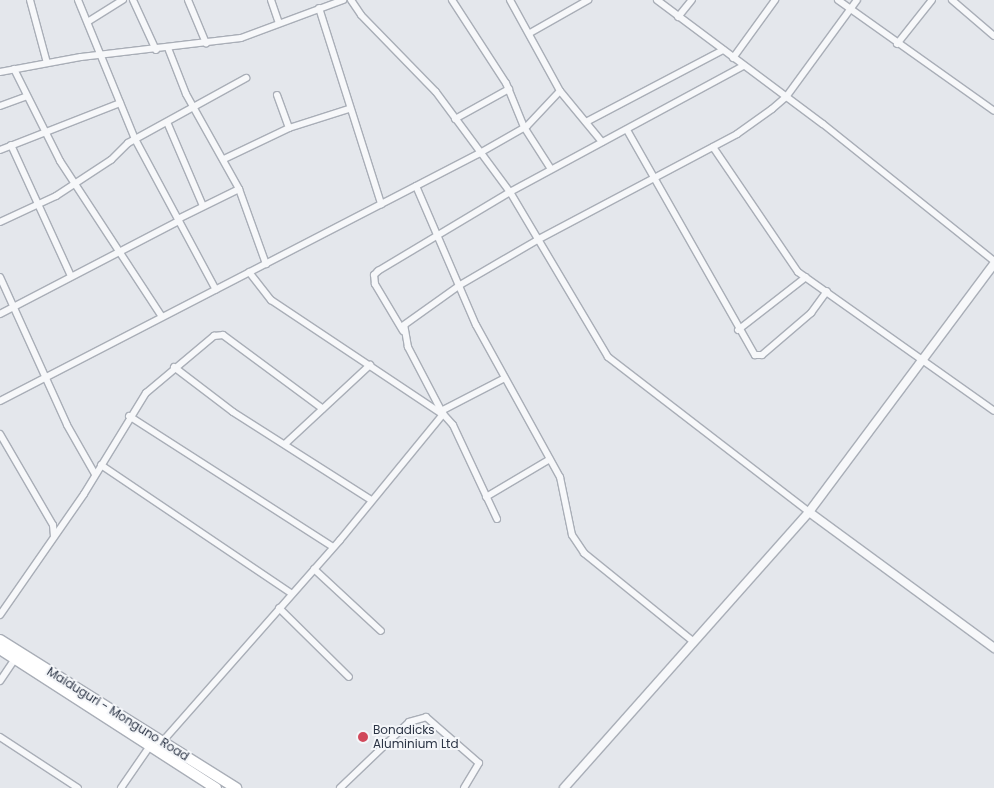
<!DOCTYPE html>
<style>
body{margin:0}
#map{position:relative;width:994px;height:788px;overflow:hidden;background:#e4e7ec;font-family:Poppins,sans-serif}
div>[style]{position:absolute}
.roads{filter:drop-shadow(1px 0 #a9aeb7) drop-shadow(-1px 0 #a9aeb7) drop-shadow(0 1px #a9aeb7) drop-shadow(0 -1px #a9aeb7)}
.minor>*{height:6px;margin:-3px;padding:0 3px;transform-origin:3px;border-radius:3px;background:#f7f8fa}
.tertiary>*{height:8px;margin:-4px;padding:0 4px;transform-origin:4px;border-radius:4px;background:#f7f8fa}
.primary>*{height:10px;margin:-5px;padding:0 5px;transform-origin:5px;border-radius:5px;background:#fff}
.dots>*{width:14px;height:14px;translate:-50% -50%;box-sizing:border-box;border:2px solid #f4f6f9;border-radius:50%}
span{translate:-50% -50%;white-space:nowrap;text-align:center;line-height:1.15;-webkit-text-stroke:4px #f4f6f9;paint-order:stroke}
.street-label{font-size:12px;color:#2b3445}
.poi-label{font-size:12px;color:#2b3445}
.left{translate:0 -50%;text-align:left}
</style>
<div id="map">
<div class="roads">
<div class="minor">
<div style="left:30px;top:0;width:65px;rotate:74.9deg"></div>
<div style="left:78px;top:0;width:150px;rotate:67.7deg"></div>
<div style="left:135px;top:139px;width:171px;rotate:61.8deg"></div>
<div style="left:133px;top:0;width:55px;rotate:65.3deg"></div>
<div style="left:188px;top:0;width:47px;rotate:67.3deg"></div>
<div style="left:271px;top:0;width:24px;rotate:71deg"></div>
<div style="left:351px;top:0;width:18px;rotate:56deg"></div>
<div style="left:361px;top:15px;width:107px;rotate:45.8deg"></div>
<div style="left:436px;top:92px;width:124px;rotate:53.5deg"></div>
<div style="left:510px;top:192px;width:192px;rotate:59.3deg"></div>
<div style="left:608px;top:357px;width:254px;rotate:37.6deg"></div>
<div style="left:452px;top:0;width:99px;rotate:57deg"></div>
<div style="left:506px;top:83px;width:48px;rotate:67.8deg"></div>
<div style="left:524px;top:127px;width:50px;rotate:57.3deg"></div>
<div style="left:510px;top:0;width:104px;rotate:61.2deg"></div>
<div style="left:560px;top:91px;width:66px;rotate:50.5deg"></div>
<div style="left:657px;top:0;width:207px;rotate:36.8deg"></div>
<div style="left:823px;top:124px;width:219px;rotate:38.7deg"></div>
<div style="left:838px;top:0;width:191px;rotate:35.4deg"></div>
<div style="left:952px;top:0;width:55px;rotate:40.6deg"></div>
<div style="left:319px;top:8px;width:206px;rotate:72.4deg"></div>
<div style="left:678px;top:17px;width:22px;rotate:-51deg"></div>
<div style="left:89px;top:21px;width:40px;rotate:-32deg"></div>
<div style="left:530px;top:33px;width:67px;rotate:-29.6deg"></div>
<div style="left:897px;top:44px;width:56px;rotate:-51.5deg"></div>
<div style="left:168px;top:48px;width:49px;rotate:68.6deg"></div>
<div style="left:186px;top:94px;width:109px;rotate:60.8deg"></div>
<div style="left:239px;top:189px;width:80px;rotate:70.2deg"></div>
<div style="left:733px;top:58px;width:72px;rotate:-54.1deg"></div>
<div style="left:14px;top:69px;width:103px;rotate:63.4deg"></div>
<div style="left:60px;top:161px;width:186px;rotate:56.8deg"></div>
<div style="left:0;top:72px;width:82px;rotate:-10.5deg"></div>
<div style="left:81px;top:57px;width:161px;rotate:-6.8deg"></div>
<div style="left:241px;top:38px;width:109px;rotate:-20.4deg"></div>
<div style="left:277px;top:95px;width:35px;rotate:70deg"></div>
<div style="left:0;top:106px;width:27px;rotate:-20deg"></div>
<div style="left:455px;top:119px;width:62px;rotate:-29.1deg"></div>
<div style="left:167px;top:122px;width:91px;rotate:66.8deg"></div>
<div style="left:586px;top:122px;width:155px;rotate:-27.7deg"></div>
<div style="left:627px;top:130px;width:259px;rotate:60.4deg"></div>
<div style="left:755px;top:355px;width:7px"></div>
<div style="left:762px;top:355px;width:65px;rotate:-40.6deg"></div>
<div style="left:811px;top:313px;width:27px;rotate:-54deg"></div>
<div style="left:11px;top:145px;width:144px;rotate:65.4deg"></div>
<div style="left:713px;top:147px;width:151px;rotate:55.8deg"></div>
<div style="left:798px;top:272px;width:240px;rotate:35.3deg"></div>
<div style="left:0;top:150px;width:129px;rotate:-21.4deg"></div>
<div style="left:224px;top:159px;width:72px;rotate:-25.5deg"></div>
<div style="left:289px;top:128px;width:63px;rotate:-17.6deg"></div>
<div style="left:416px;top:186px;width:151px;rotate:66.7deg"></div>
<div style="left:476px;top:325px;width:174px;rotate:61.1deg"></div>
<div style="left:560px;top:477px;width:59px;rotate:78.3deg"></div>
<div style="left:572px;top:535px;width:22px;rotate:56deg"></div>
<div style="left:584px;top:553px;width:141px;rotate:39deg"></div>
<div style="left:178px;top:219px;width:68px;rotate:-26.2deg"></div>
<div style="left:0;top:222px;width:62px;rotate:-24.9deg"></div>
<div style="left:56px;top:196px;width:66px;rotate:-33.2deg"></div>
<div style="left:111px;top:160px;width:24px;rotate:-45deg"></div>
<div style="left:128px;top:143px;width:135px;rotate:-28.8deg"></div>
<div style="left:249px;top:272px;width:36px;rotate:52deg"></div>
<div style="left:271px;top:300px;width:206px;rotate:33.7deg"></div>
<div style="left:0;top:277px;width:162px;rotate:65.6deg"></div>
<div style="left:67px;top:425px;width:56px;rotate:60.3deg"></div>
<div style="left:0;top:314px;width:202px;rotate:-27.5deg"></div>
<div style="left:738px;top:330px;width:86px;rotate:-37.9deg"></div>
<div style="left:403px;top:331px;width:55px;rotate:-120.8deg"></div>
<div style="left:375px;top:284px;width:9px;rotate:-96deg"></div>
<div style="left:374px;top:275px;width:6px;rotate:-45deg"></div>
<div style="left:378px;top:271px;width:154px;rotate:-30.9deg"></div>
<div style="left:510px;top:192px;width:265px;rotate:-28.4deg"></div>
<div style="left:174px;top:367px;width:74px;rotate:37.3deg"></div>
<div style="left:233px;top:412px;width:164px;rotate:32.5deg"></div>
<div style="left:0;top:401px;width:538px;rotate:-27.33deg"></div>
<div style="left:478px;top:154px;width:56px;rotate:-29.7deg"></div>
<div style="left:527px;top:126px;width:48px;rotate:-46.7deg"></div>
<div style="left:441px;top:411px;width:70px;rotate:-27.3deg"></div>
<div style="left:129px;top:416px;width:242px;rotate:32.7deg"></div>
<div style="left:0;top:434px;width:105px;rotate:59.8deg"></div>
<div style="left:53px;top:525px;width:11px;rotate:85deg"></div>
<div style="left:286px;top:443px;width:115px;rotate:-42.9deg"></div>
<div style="left:101px;top:465px;width:230px;rotate:34deg"></div>
<div style="left:486px;top:497px;width:74px;rotate:-30.7deg"></div>
<div style="left:497px;top:519px;width:104px;rotate:-115.1deg"></div>
<div style="left:453px;top:425px;width:15px;rotate:-132deg"></div>
<div style="left:443px;top:414px;width:76px;rotate:-117.6deg"></div>
<div style="left:408px;top:347px;width:22px;rotate:-100deg"></div>
<div style="left:404px;top:325px;width:69px;rotate:-35.5deg"></div>
<div style="left:460px;top:285px;width:91px;rotate:-30.2deg"></div>
<div style="left:539px;top:239px;width:224px;rotate:-27.9deg"></div>
<div style="left:737px;top:134px;width:43px;rotate:-35.5deg"></div>
<div style="left:772px;top:109px;width:18px;rotate:-41deg"></div>
<div style="left:786px;top:97px;width:120px;rotate:-53.8deg"></div>
<div style="left:314px;top:569px;width:91px;rotate:42.8deg"></div>
<div style="left:279px;top:608px;width:98px;rotate:44.6deg"></div>
<div style="left:0;top:615px;width:147px;rotate:-55.2deg"></div>
<div style="left:84px;top:494px;width:119px;rotate:-58.5deg"></div>
<div style="left:146px;top:393px;width:89px;rotate:-40deg"></div>
<div style="left:214px;top:336px;width:9px;rotate:-6deg"></div>
<div style="left:223px;top:335px;width:124px;rotate:36.5deg"></div>
<div style="left:0;top:681px;width:29px;rotate:-56deg"></div>
<div style="left:0;top:737px;width:93px;rotate:33.2deg"></div>
<div style="left:162px;top:742px;width:269px;rotate:-48.6deg"></div>
<div style="left:340px;top:540px;width:163px;rotate:-50.7deg"></div>
<div style="left:121px;top:788px;width:51px;rotate:-55.4deg"></div>
<div style="left:340px;top:788px;width:95px;rotate:-43.7deg"></div>
<div style="left:409px;top:722px;width:18px;rotate:-16deg"></div>
<div style="left:426px;top:717px;width:70px;rotate:41deg"></div>
<div style="left:479px;top:763px;width:29px;rotate:121deg"></div>
</div>
<div class="tertiary">
<div style="left:809px;top:512px;width:230px;rotate:36.3deg"></div>
<div style="left:564px;top:788px;width:369px;rotate:-48.4deg"></div>
<div style="left:809px;top:512px;width:309px;rotate:-53.3deg"></div>
</div>
<div class="primary">
<div style="left:0;top:640px;width:279px;rotate:32.1deg"></div>
<div style="left:0;top:649px;width:257px;rotate:32.8deg"></div>
</div>
</div>
<div class="dots">
<div style="left:363px;top:737px;background:#d1495b"></div>
</div>
<div class="street-label">
<span style="left:118px;top:714px;rotate:32deg">Maiduguri - Monguno Road</span>
</div>
<div class="poi-label">
<span class="left" style="left:373px;top:737px">Bonadicks<br>Aluminium Ltd</span>
</div>
</div>
